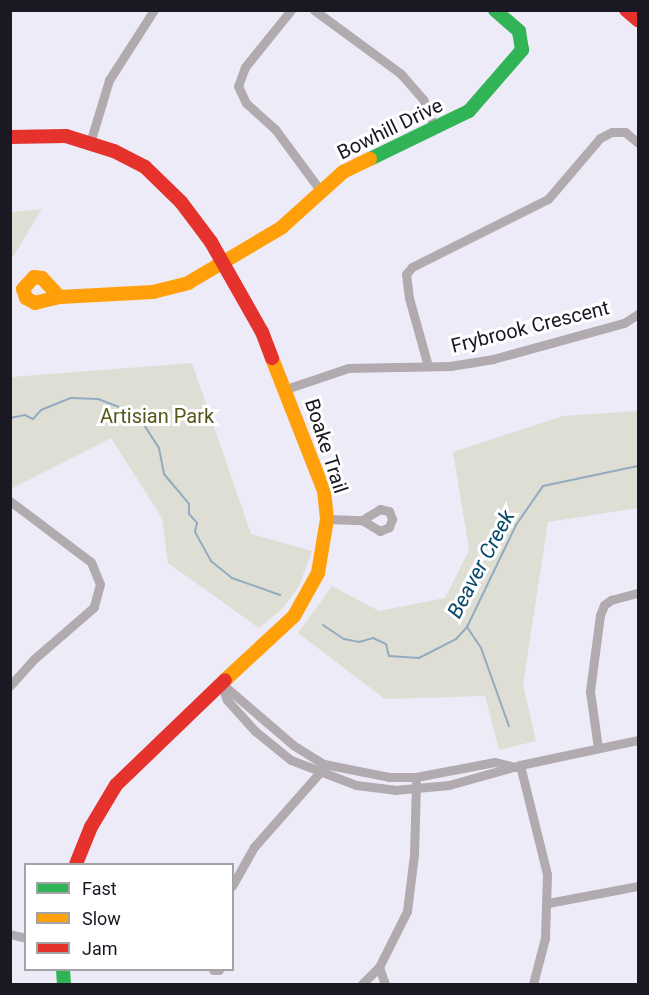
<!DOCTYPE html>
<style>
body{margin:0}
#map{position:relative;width:649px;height:995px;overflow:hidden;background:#edebf8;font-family:Roboto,sans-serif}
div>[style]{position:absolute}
.green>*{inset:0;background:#deded4}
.stream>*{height:2px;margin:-1px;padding:0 1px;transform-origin:1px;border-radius:1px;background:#93abc0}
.street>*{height:9px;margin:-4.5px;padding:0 4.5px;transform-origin:4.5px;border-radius:4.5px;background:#b1abb0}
.fast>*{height:14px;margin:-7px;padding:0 7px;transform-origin:7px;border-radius:7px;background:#30b455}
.slow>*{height:14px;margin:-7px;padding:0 7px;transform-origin:7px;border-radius:7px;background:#ff9f0a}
.jam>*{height:14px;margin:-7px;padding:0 7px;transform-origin:7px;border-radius:7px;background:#e5322d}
span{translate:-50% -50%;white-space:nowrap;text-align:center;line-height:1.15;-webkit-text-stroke:6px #fff;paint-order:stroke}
.street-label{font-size:20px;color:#1a1823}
.park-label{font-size:20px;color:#545719}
.water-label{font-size:21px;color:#07496b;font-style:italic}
.frame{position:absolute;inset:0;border:12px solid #1a1823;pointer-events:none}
.legend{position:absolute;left:24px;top:863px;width:210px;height:108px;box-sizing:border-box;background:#fff;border:2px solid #a3a3a7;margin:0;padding:8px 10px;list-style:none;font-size:18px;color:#1a1823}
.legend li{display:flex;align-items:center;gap:12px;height:30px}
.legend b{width:30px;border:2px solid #a3a3a7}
</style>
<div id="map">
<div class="green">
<div style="clip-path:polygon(42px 209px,11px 260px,11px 212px)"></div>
<div style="clip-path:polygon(192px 363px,251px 534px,312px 551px,299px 586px,282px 609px,259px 628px,168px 563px,162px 518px,111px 438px,11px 489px,11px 377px)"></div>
<div style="clip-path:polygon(638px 411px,638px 508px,548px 522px,523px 684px,536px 741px,499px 750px,485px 696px,385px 699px,298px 633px,332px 586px,379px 611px,445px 598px,469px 550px,453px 452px,563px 416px)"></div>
</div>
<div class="stream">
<div style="left:10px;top:418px;width:15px;rotate:-11deg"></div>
<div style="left:25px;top:415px;width:9px;rotate:27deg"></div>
<div style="left:33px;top:419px;width:12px;rotate:-48deg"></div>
<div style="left:41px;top:410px;width:32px;rotate:-22deg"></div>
<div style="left:71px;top:398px;width:27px;rotate:2deg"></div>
<div style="left:98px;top:399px;width:42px;rotate:21deg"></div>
<div style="left:137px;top:414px;width:40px;rotate:57.1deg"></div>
<div style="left:159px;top:448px;width:26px;rotate:79deg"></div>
<div style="left:164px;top:474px;width:39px;rotate:50deg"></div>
<div style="left:189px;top:504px;width:10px;rotate:90deg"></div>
<div style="left:189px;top:514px;width:12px;rotate:48deg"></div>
<div style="left:197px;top:523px;width:9px;rotate:103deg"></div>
<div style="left:195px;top:532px;width:33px;rotate:61deg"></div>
<div style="left:211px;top:561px;width:27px;rotate:39deg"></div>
<div style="left:232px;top:578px;width:51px;rotate:19.5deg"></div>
<div style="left:323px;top:625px;width:25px;rotate:34deg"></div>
<div style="left:344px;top:639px;width:15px;rotate:11deg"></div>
<div style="left:359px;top:642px;width:15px;rotate:-16deg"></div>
<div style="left:373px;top:638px;width:14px;rotate:25deg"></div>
<div style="left:386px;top:644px;width:12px;rotate:76deg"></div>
<div style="left:389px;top:656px;width:30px;rotate:4deg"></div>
<div style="left:419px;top:658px;width:42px;rotate:-27.2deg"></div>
<div style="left:456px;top:639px;width:16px;rotate:-47deg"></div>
<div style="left:467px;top:627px;width:113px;rotate:-64.3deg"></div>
<div style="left:516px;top:525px;width:47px;rotate:-55.3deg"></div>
<div style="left:543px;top:486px;width:97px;rotate:-11.9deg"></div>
<div style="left:467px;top:627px;width:25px;rotate:56deg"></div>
<div style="left:481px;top:648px;width:83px;rotate:70.3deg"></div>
</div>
<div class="street">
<div style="left:291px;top:10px;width:73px;rotate:128.9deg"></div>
<div style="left:245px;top:67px;width:20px;rotate:110deg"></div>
<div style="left:238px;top:86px;width:19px;rotate:65deg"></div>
<div style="left:246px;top:103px;width:39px;rotate:42deg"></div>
<div style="left:275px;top:129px;width:76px;rotate:53.6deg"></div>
<div style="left:314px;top:10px;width:108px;rotate:36.3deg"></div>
<div style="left:401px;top:74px;width:33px;rotate:49deg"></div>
<div style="left:423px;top:99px;width:31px;rotate:68deg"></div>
<div style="left:90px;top:143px;width:66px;rotate:-73.2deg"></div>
<div style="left:109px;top:80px;width:83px;rotate:-57.3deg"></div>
<div style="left:428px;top:366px;width:71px;rotate:-105.6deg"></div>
<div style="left:409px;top:298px;width:24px;rotate:-97deg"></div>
<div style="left:406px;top:274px;width:9px;rotate:-49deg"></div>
<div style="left:412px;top:267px;width:152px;rotate:-26.6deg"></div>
<div style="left:548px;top:199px;width:80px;rotate:-49.6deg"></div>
<div style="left:600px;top:138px;width:13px;rotate:-27deg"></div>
<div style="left:612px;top:132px;width:13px"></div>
<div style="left:625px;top:132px;width:17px;rotate:40deg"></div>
<div style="left:286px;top:389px;width:65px;rotate:-18.7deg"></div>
<div style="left:348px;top:368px;width:102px;rotate:-1.1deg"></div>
<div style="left:450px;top:366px;width:44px;rotate:-9.2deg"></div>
<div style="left:493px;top:359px;width:136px;rotate:-15.4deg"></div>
<div style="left:624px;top:323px;width:17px;rotate:-33deg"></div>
<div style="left:10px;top:501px;width:101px;rotate:37deg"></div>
<div style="left:91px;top:562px;width:24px;rotate:68deg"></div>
<div style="left:100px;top:584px;width:24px;rotate:105deg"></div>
<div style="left:94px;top:607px;width:79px;rotate:139.1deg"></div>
<div style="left:34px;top:659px;width:36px;rotate:132deg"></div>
<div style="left:380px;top:509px;width:9px;rotate:13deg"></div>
<div style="left:389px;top:511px;width:9px;rotate:69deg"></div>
<div style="left:392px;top:519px;width:9px;rotate:111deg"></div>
<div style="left:389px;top:527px;width:10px;rotate:156deg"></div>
<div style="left:380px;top:531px;width:21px;rotate:-149deg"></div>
<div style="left:362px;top:520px;width:21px;rotate:-31deg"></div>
<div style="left:327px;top:519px;width:35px;rotate:2deg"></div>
<div style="left:221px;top:683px;width:18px;rotate:71deg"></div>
<div style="left:227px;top:700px;width:42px;rotate:47.9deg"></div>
<div style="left:255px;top:731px;width:46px;rotate:38.9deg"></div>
<div style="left:291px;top:760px;width:70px;rotate:21deg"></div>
<div style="left:356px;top:785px;width:39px;rotate:7deg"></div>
<div style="left:395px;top:790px;width:54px;rotate:-5.3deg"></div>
<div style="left:449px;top:785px;width:74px;rotate:-15.7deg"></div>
<div style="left:520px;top:765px;width:121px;rotate:-12deg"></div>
<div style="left:221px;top:683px;width:95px;rotate:40.7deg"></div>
<div style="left:293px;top:745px;width:36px;rotate:32deg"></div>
<div style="left:324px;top:764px;width:66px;rotate:11.3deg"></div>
<div style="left:389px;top:777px;width:27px"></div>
<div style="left:416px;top:777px;width:80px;rotate:-10.8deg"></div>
<div style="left:495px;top:762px;width:21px;rotate:14deg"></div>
<div style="left:598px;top:748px;width:58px;rotate:-98deg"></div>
<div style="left:590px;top:691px;width:77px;rotate:-82.5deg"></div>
<div style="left:600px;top:615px;width:11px;rotate:-68deg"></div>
<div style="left:604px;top:605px;width:9px;rotate:-36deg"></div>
<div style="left:611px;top:600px;width:28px;rotate:-15deg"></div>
<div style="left:520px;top:765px;width:112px;rotate:76.1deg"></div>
<div style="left:547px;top:874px;width:64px;rotate:91.8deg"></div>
<div style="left:545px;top:938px;width:48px;rotate:104.6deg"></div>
<div style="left:232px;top:886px;width:45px;rotate:-60.6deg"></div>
<div style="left:254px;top:847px;width:103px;rotate:-48.6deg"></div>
<div style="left:548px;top:903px;width:92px;rotate:-10.7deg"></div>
<div style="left:10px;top:934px;width:16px;rotate:14deg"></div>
<div style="left:379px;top:967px;width:18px;rotate:71deg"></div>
<div style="left:213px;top:970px;width:6px"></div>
<div style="left:362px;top:984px;width:24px;rotate:-45deg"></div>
<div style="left:379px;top:967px;width:63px;rotate:-63.4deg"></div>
<div style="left:407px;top:911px;width:56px;rotate:-82.9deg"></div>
<div style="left:414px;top:855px;width:72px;rotate:-88.4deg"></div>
</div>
<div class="fast">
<div style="left:370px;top:159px;width:110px;rotate:-25.9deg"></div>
<div style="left:469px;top:111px;width:81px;rotate:-49deg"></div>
<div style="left:522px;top:50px;width:19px;rotate:-99deg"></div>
<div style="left:519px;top:31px;width:32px;rotate:-139deg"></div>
<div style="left:63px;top:970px;width:14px;rotate:86deg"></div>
</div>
<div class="slow">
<div style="left:60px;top:297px;width:26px;rotate:167deg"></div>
<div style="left:35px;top:303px;width:10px;rotate:-151deg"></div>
<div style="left:26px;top:298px;width:9px;rotate:-108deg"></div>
<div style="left:23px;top:289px;width:16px;rotate:-47deg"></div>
<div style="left:34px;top:277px;width:8px;rotate:7deg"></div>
<div style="left:42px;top:278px;width:26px;rotate:47deg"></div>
<div style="left:60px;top:297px;width:93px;rotate:-3.1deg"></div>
<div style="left:153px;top:292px;width:36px;rotate:-14deg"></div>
<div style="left:188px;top:283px;width:108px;rotate:-30.6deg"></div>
<div style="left:281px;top:228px;width:84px;rotate:-42.1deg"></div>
<div style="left:343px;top:172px;width:30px;rotate:-26deg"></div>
<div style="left:225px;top:680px;width:94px;rotate:-42.8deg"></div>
<div style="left:294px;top:616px;width:49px;rotate:-60.8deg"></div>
<div style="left:318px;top:573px;width:55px;rotate:-80.5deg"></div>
<div style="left:327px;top:519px;width:28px;rotate:-96deg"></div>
<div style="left:324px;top:491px;width:143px;rotate:-111.4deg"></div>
</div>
<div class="jam">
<div style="left:626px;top:10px;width:16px;rotate:40deg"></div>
<div style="left:10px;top:137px;width:56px;rotate:-1deg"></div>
<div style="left:66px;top:136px;width:50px;rotate:17.4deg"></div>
<div style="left:114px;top:151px;width:35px;rotate:27deg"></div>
<div style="left:145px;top:167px;width:50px;rotate:44.2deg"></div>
<div style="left:181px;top:202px;width:50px;rotate:53.1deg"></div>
<div style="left:211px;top:242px;width:103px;rotate:60.5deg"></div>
<div style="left:262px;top:332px;width:28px;rotate:69deg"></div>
<div style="left:76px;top:864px;width:40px;rotate:-68deg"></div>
<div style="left:91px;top:827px;width:49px;rotate:-59.2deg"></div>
<div style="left:116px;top:785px;width:151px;rotate:-43.9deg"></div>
</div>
<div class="street-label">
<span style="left:390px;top:129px;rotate:-26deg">Bowhill Drive</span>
<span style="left:530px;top:327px;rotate:-14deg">Frybrook Crescent</span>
<span style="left:326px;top:446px;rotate:72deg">Boake Trail</span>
</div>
<div class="park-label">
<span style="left:157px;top:416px">Artisian Park</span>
</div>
<div class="water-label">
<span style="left:481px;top:564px;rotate:-62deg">Beaver Creek</span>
</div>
<div class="frame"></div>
<ul class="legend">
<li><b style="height:8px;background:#30b455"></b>Fast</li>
<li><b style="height:8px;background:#ff9f0a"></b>Slow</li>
<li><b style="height:8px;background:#e5322d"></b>Jam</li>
</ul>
</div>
